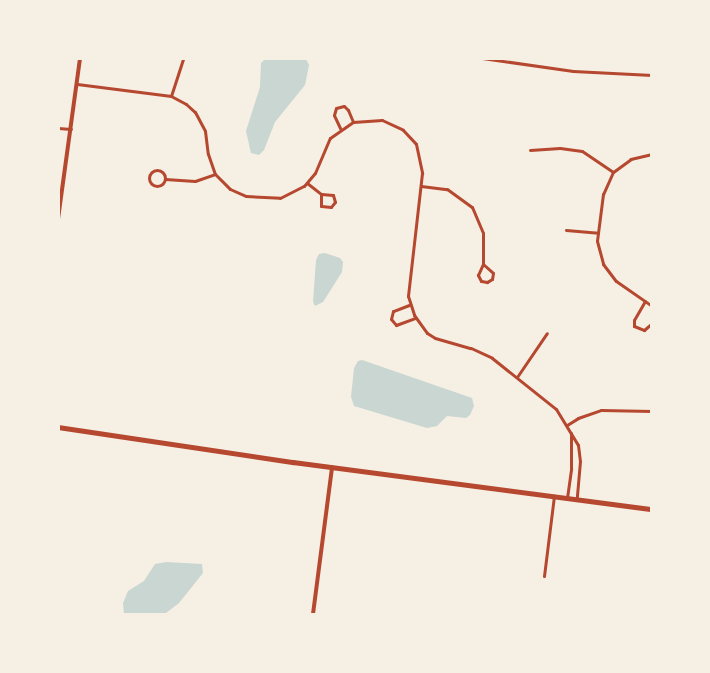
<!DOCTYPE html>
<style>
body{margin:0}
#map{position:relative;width:710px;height:673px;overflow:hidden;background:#f6efe4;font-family:"PT Serif",serif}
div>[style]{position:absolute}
.water>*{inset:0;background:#c9d6d2}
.minor>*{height:3px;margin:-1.5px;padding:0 1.5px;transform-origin:1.5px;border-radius:1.5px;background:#b5482f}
.minor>.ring{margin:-1.5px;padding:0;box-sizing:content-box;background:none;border:3px solid #b5482f;border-radius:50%}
.tertiary>*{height:4px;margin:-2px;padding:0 2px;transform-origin:2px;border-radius:2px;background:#b5482f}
.secondary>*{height:4.5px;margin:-2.25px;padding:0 2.25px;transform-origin:2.25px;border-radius:2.25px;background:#b5482f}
span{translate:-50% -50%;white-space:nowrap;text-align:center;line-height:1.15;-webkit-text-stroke:5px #f6efe4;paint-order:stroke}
.frame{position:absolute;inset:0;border:60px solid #f6efe4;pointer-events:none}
</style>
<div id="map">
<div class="water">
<div style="clip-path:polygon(265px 59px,306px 59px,309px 65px,305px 85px,275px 122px,264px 150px,259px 155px,251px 153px,246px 131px,260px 87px,261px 63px)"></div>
<div style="clip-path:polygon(325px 253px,340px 258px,343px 262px,342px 272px,323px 302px,315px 306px,313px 302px,316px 260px,319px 254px)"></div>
<div style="clip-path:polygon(362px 360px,472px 398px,474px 406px,470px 415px,466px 418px,447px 416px,437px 426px,427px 428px,354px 406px,351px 397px,354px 368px,358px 361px)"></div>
<div style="clip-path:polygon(166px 562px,202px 564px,203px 573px,179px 603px,166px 613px,124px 614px,123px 603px,128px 591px,144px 581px,155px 564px)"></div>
</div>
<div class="minor">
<div style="left:482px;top:58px;width:92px;rotate:8.1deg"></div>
<div style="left:573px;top:71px;width:79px;rotate:2.9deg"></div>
<div style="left:77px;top:84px;width:95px;rotate:7.3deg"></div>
<div style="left:171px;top:96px;width:17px;rotate:28deg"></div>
<div style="left:186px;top:104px;width:12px;rotate:42deg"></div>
<div style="left:195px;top:112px;width:21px;rotate:62deg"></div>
<div style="left:205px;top:131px;width:23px;rotate:83deg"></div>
<div style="left:208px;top:154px;width:21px;rotate:71deg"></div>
<div style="left:215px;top:174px;width:21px;rotate:45deg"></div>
<div style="left:230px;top:189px;width:17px;rotate:24deg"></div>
<div style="left:246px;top:196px;width:34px;rotate:3deg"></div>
<div style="left:280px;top:198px;width:27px;rotate:-27deg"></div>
<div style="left:304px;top:186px;width:17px;rotate:-50deg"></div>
<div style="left:315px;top:173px;width:38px;rotate:-67deg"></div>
<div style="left:330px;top:138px;width:28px;rotate:-35deg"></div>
<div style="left:353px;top:122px;width:29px;rotate:-4deg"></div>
<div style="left:382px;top:120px;width:23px;rotate:25deg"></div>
<div style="left:403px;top:130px;width:19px;rotate:47deg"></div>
<div style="left:416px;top:144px;width:30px;rotate:78deg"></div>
<div style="left:422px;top:173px;width:124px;rotate:96.5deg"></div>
<div style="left:408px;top:296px;width:20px;rotate:72deg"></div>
<div style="left:414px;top:315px;width:22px;rotate:54deg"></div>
<div style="left:427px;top:333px;width:9px;rotate:32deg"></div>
<div style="left:435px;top:338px;width:37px;rotate:16deg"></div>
<div style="left:471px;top:348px;width:23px;rotate:25deg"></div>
<div style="left:492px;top:358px;width:82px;rotate:38.6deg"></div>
<div style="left:556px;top:409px;width:42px;rotate:58.6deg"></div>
<div style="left:578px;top:445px;width:16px;rotate:83deg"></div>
<div style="left:580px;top:461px;width:38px;rotate:95deg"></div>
<div style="left:171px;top:96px;width:40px;rotate:-72deg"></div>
<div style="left:58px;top:128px;width:13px;rotate:4deg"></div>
<div style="left:340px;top:128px;width:14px;rotate:-115deg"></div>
<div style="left:334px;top:115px;width:7px;rotate:-74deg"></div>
<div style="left:336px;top:108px;width:8px;rotate:-14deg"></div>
<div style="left:344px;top:106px;width:6px;rotate:45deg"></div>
<div style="left:348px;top:110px;width:13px;rotate:67deg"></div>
<div style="left:530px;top:150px;width:30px;rotate:-4deg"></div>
<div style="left:560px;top:148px;width:22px;rotate:8deg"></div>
<div style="left:582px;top:151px;width:37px;rotate:34deg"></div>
<div style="left:652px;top:154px;width:22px;rotate:167deg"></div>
<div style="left:631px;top:159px;width:22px;rotate:144deg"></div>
<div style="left:613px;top:172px;width:24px;rotate:114deg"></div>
<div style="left:603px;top:194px;width:47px;rotate:97.3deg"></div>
<div style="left:597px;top:241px;width:24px;rotate:75deg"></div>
<div style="left:603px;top:264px;width:21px;rotate:53deg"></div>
<div style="left:616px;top:281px;width:44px;rotate:34.8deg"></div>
<div class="ring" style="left:149px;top:170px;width:13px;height:13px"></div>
<div style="left:165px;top:179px;width:30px;rotate:4deg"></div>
<div style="left:195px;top:181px;width:21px;rotate:-19deg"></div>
<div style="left:307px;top:183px;width:18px;rotate:38deg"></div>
<div style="left:321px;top:194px;width:12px;rotate:5deg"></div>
<div style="left:333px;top:195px;width:7px;rotate:74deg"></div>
<div style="left:335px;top:202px;width:6px;rotate:129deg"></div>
<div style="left:331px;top:207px;width:10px;rotate:-174deg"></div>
<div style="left:321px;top:206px;width:12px;rotate:-90deg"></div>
<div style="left:421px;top:186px;width:26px;rotate:7deg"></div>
<div style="left:447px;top:189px;width:31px;rotate:36deg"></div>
<div style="left:472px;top:207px;width:28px;rotate:67deg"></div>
<div style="left:483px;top:233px;width:31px;rotate:90deg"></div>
<div style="left:566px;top:230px;width:32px;rotate:5deg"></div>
<div style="left:483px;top:264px;width:13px;rotate:42deg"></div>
<div style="left:493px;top:273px;width:6px;rotate:99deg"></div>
<div style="left:492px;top:279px;width:6px;rotate:149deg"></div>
<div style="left:487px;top:282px;width:6px;rotate:-171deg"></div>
<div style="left:481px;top:281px;width:7px;rotate:-117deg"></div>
<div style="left:478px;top:275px;width:12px;rotate:-66deg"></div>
<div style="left:645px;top:301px;width:22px;rotate:120deg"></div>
<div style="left:634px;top:320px;width:6px;rotate:90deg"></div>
<div style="left:634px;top:326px;width:11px;rotate:22deg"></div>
<div style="left:644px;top:330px;width:11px;rotate:-41deg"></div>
<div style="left:409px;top:305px;width:17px;rotate:159deg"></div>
<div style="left:393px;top:311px;width:8px;rotate:104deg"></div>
<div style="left:391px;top:319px;width:8px;rotate:50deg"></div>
<div style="left:396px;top:325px;width:20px;rotate:-20deg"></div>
<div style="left:517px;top:377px;width:53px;rotate:-55.7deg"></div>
<div style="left:567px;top:425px;width:13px;rotate:-32deg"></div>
<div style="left:578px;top:418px;width:24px;rotate:-19deg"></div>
<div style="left:601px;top:410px;width:51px;rotate:1.1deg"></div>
<div style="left:567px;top:498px;width:30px;rotate:-82deg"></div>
<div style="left:571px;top:468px;width:35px;rotate:-90deg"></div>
<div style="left:544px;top:576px;width:81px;rotate:-82.9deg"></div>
</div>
<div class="tertiary">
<div style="left:58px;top:219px;width:162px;rotate:-82.2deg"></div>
<div style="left:313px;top:614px;width:148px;rotate:-82.6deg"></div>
</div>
<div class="secondary">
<div style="left:58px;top:427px;width:238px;rotate:8.5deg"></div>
<div style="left:293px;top:462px;width:362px;rotate:7.5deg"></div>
</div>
<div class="frame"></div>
</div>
